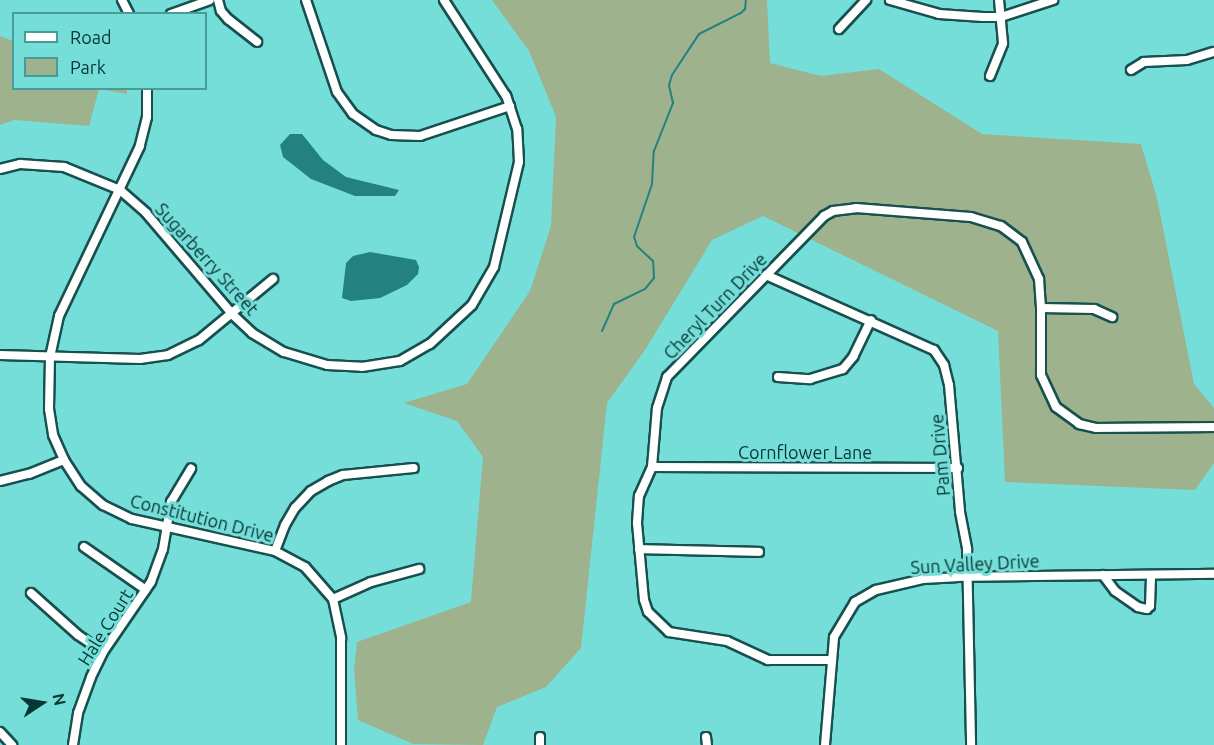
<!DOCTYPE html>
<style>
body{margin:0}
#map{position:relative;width:1214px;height:745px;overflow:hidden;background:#76ded9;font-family:Ubuntu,sans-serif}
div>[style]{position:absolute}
.green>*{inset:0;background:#9db28d}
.water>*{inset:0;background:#23827f}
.stream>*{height:2px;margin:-1px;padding:0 1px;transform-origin:1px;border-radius:1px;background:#23827f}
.roads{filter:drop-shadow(2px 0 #17504e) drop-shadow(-2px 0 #17504e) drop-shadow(0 2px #17504e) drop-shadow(0 -2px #17504e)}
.minor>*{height:8px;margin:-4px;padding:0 4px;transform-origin:4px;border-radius:4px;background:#fff}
span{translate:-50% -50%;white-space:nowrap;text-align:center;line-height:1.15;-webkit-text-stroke:6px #76ded9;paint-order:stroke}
.street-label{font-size:18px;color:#063635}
.legend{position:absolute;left:12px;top:12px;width:195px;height:78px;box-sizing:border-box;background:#76ded9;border:2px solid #499b97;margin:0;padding:8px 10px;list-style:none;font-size:18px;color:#063635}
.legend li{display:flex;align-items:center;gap:12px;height:30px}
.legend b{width:30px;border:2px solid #499b97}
.north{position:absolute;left:12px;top:673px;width:60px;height:60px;-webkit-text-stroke:4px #76ded9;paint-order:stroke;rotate:78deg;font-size:16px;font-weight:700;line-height:24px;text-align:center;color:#063635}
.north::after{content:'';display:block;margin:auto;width:21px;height:27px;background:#063635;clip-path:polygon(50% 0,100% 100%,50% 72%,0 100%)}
</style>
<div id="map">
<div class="green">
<div style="clip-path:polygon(492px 0,767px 0,770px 63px,821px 76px,879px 69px,982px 134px,1141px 144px,1157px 198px,1194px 384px,1214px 408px,1214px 463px,1195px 490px,1005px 482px,998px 331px,763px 216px,712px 240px,645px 350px,607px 403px,581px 648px,546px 687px,497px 707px,483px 745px,413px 744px,358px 720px,354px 669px,357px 642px,471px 602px,483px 457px,457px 421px,404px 403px,467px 384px,530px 291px,551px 226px,556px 117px,529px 51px)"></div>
<div style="clip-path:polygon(0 36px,13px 41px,14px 88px,127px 88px,127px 94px,99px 89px,89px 126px,14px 120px,0 125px)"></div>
</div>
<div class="water">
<div style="clip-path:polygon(290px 134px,302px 134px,323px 160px,346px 177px,399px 190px,395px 196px,355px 196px,311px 179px,283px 157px,280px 145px)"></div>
<div style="clip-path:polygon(370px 252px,416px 260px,419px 267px,418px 274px,407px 285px,380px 298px,351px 301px,342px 298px,346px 263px,353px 256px)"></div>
</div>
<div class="stream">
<div style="left:602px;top:331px;width:30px;rotate:-66deg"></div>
<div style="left:614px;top:304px;width:34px;rotate:-26deg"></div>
<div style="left:645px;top:289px;width:14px;rotate:-51deg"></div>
<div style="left:654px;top:278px;width:17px;rotate:-93deg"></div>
<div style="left:653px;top:261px;width:22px;rotate:-137deg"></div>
<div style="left:637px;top:246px;width:9px;rotate:-108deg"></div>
<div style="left:634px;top:237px;width:56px;rotate:-71.2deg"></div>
<div style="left:652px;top:184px;width:33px;rotate:-87deg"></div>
<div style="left:654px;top:151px;width:52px;rotate:-68.4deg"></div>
<div style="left:673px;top:103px;width:18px;rotate:-103deg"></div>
<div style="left:669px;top:85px;width:10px;rotate:-73deg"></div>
<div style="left:672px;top:75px;width:49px;rotate:-56.6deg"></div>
<div style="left:699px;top:34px;width:47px;rotate:-26.6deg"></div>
<div style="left:741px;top:13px;width:6px;rotate:-45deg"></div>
<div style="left:745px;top:9px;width:9px;rotate:-84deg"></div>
</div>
<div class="roads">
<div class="minor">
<div style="left:122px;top:0;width:16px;rotate:63deg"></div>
<div style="left:218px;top:0;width:11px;rotate:75deg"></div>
<div style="left:221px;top:11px;width:11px;rotate:49deg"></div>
<div style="left:228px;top:19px;width:37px;rotate:38deg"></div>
<div style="left:306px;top:0;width:97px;rotate:71.4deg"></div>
<div style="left:337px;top:92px;width:27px;rotate:54deg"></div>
<div style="left:353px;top:114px;width:28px;rotate:35deg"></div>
<div style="left:376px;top:130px;width:16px;rotate:18deg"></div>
<div style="left:391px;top:135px;width:29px;rotate:2deg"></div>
<div style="left:420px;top:136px;width:95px;rotate:-18.4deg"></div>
<div style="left:890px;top:0;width:51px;rotate:15.9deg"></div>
<div style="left:939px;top:14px;width:44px;rotate:3.9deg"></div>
<div style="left:983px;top:17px;width:18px"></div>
<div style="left:1001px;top:17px;width:55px;rotate:-18.1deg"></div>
<div style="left:171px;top:14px;width:41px;rotate:-19.7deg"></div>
<div style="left:839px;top:29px;width:40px;rotate:-47deg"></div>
<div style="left:1131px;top:70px;width:15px;rotate:-32deg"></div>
<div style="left:1144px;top:62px;width:43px;rotate:-2.7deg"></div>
<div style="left:1187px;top:60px;width:28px;rotate:-17deg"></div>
<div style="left:990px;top:76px;width:35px;rotate:-68deg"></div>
<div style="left:1003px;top:43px;width:43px;rotate:-95.3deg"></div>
<div style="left:147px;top:88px;width:29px;rotate:90deg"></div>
<div style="left:147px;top:117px;width:30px;rotate:104deg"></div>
<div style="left:140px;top:146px;width:188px;rotate:115.5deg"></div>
<div style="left:59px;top:316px;width:42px;rotate:102.4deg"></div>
<div style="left:50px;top:357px;width:52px;rotate:91.1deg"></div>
<div style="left:49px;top:409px;width:26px;rotate:81deg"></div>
<div style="left:53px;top:435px;width:27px;rotate:66deg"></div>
<div style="left:64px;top:460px;width:31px;rotate:57deg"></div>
<div style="left:81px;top:486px;width:29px;rotate:41deg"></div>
<div style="left:103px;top:505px;width:32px;rotate:26deg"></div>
<div style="left:132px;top:519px;width:147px;rotate:12.6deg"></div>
<div style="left:275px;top:551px;width:34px;rotate:28deg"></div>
<div style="left:305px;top:567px;width:43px;rotate:48.8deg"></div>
<div style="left:333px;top:599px;width:40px;rotate:78deg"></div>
<div style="left:341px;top:638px;width:107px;rotate:90deg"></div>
<div style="left:0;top:169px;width:21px;rotate:-14deg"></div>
<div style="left:20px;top:164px;width:44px;rotate:3.9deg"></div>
<div style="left:64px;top:167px;width:61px;rotate:22.3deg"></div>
<div style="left:120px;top:190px;width:35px;rotate:41deg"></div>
<div style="left:146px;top:213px;width:134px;rotate:49.5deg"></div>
<div style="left:233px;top:315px;width:26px;rotate:43deg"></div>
<div style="left:252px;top:333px;width:37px;rotate:31deg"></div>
<div style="left:284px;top:352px;width:45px;rotate:16.8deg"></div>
<div style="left:327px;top:365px;width:35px;rotate:3deg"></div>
<div style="left:362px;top:367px;width:38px;rotate:-9deg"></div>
<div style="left:400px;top:361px;width:34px;rotate:-30deg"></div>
<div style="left:430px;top:344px;width:57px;rotate:-42.9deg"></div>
<div style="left:472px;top:305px;width:44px;rotate:-59.9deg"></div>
<div style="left:494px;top:267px;width:108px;rotate:-76.6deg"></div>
<div style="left:519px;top:162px;width:33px;rotate:-93deg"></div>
<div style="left:517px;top:129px;width:35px;rotate:-108deg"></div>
<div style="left:506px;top:96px;width:114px;rotate:-122.9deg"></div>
<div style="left:766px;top:275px;width:184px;rotate:24.1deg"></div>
<div style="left:934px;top:350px;width:18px;rotate:56deg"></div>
<div style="left:944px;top:365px;width:21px;rotate:76deg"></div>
<div style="left:949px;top:385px;width:127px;rotate:85deg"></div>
<div style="left:960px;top:512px;width:38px;rotate:79deg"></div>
<div style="left:967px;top:549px;width:196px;rotate:88.8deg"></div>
<div style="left:1041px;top:308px;width:53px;rotate:1.1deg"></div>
<div style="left:1094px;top:309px;width:20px;rotate:24deg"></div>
<div style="left:0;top:355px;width:140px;rotate:1.6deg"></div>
<div style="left:140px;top:359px;width:28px;rotate:-8deg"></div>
<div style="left:168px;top:355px;width:34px;rotate:-26deg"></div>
<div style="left:199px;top:340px;width:96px;rotate:-39.5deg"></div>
<div style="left:778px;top:377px;width:32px;rotate:4deg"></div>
<div style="left:810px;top:379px;width:34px;rotate:-17deg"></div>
<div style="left:843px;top:369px;width:16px;rotate:-50deg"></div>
<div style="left:853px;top:357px;width:41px;rotate:-64.1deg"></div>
<div style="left:652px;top:467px;width:306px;rotate:0.2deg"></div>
<div style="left:0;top:481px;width:30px;rotate:-14deg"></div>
<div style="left:29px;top:474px;width:38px;rotate:-22deg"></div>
<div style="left:84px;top:547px;width:75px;rotate:34.7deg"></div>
<div style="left:639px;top:549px;width:120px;rotate:1.4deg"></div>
<div style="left:275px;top:551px;width:28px;rotate:-69deg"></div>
<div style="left:285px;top:525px;width:20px;rotate:-60deg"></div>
<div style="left:295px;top:508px;width:23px;rotate:-47deg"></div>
<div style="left:311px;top:491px;width:20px;rotate:-30deg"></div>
<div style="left:328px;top:481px;width:16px;rotate:-22deg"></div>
<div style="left:343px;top:475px;width:71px;rotate:-5.6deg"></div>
<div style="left:1103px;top:575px;width:20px;rotate:53deg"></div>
<div style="left:1115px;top:591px;width:28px;rotate:35deg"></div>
<div style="left:1138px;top:607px;width:9px;rotate:13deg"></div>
<div style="left:1147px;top:609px;width:4px;rotate:-45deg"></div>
<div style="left:1150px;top:606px;width:31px;rotate:-88deg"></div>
<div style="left:31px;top:593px;width:63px;rotate:41.8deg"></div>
<div style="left:78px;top:635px;width:30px;rotate:34deg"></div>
<div style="left:333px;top:599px;width:42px;rotate:-24.1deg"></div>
<div style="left:371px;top:582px;width:50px;rotate:-15.2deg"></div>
<div style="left:832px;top:660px;width:64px;rotate:180deg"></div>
<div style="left:768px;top:660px;width:45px;rotate:-155.1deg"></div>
<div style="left:727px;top:641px;width:59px;rotate:-171.2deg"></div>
<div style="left:669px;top:632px;width:29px;rotate:-136deg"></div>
<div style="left:648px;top:612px;width:13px;rotate:-108deg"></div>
<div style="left:644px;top:600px;width:77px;rotate:-95.2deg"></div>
<div style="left:637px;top:523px;width:27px;rotate:-86deg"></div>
<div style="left:639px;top:496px;width:32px;rotate:-66deg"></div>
<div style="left:652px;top:467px;width:59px;rotate:-85.2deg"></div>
<div style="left:657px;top:408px;width:33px;rotate:-72deg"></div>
<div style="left:667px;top:377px;width:225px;rotate:-45.7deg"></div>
<div style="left:824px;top:216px;width:10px;rotate:-29deg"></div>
<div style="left:833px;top:211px;width:23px;rotate:-7deg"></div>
<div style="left:856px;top:208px;width:115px;rotate:4.5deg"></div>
<div style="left:971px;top:217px;width:31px;rotate:17deg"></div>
<div style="left:1001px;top:226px;width:26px;rotate:37deg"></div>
<div style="left:1022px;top:242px;width:41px;rotate:65.3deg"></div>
<div style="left:1039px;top:279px;width:29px;rotate:86deg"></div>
<div style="left:1041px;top:308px;width:67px;rotate:90deg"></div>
<div style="left:1041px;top:375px;width:35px;rotate:65deg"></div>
<div style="left:1056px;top:407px;width:29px;rotate:36deg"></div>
<div style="left:1079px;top:424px;width:17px;rotate:13deg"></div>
<div style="left:1096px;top:428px;width:118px;rotate:-0.5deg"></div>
<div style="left:0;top:732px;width:18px;rotate:47deg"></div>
<div style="left:540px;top:737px;width:8px;rotate:90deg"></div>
<div style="left:706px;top:737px;width:8px;rotate:83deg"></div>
<div style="left:73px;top:745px;width:32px;rotate:-81deg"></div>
<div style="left:78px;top:713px;width:38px;rotate:-70deg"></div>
<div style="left:91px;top:677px;width:28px;rotate:-64deg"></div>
<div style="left:103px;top:652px;width:85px;rotate:-55.6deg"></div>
<div style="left:151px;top:582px;width:35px;rotate:-70deg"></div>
<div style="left:163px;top:549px;width:48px;rotate:-80.3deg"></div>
<div style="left:171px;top:502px;width:39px;rotate:-59deg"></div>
<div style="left:825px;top:745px;width:108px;rotate:-85.2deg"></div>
<div style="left:834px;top:637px;width:41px;rotate:-59deg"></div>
<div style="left:855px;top:602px;width:24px;rotate:-30deg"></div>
<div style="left:876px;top:590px;width:48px;rotate:-13.2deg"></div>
<div style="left:923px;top:579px;width:33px;rotate:-3deg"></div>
<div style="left:956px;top:577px;width:258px;rotate:-0.7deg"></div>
</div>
</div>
<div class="street-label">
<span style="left:207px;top:259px;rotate:48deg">Sugarberry Street</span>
<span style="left:715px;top:306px;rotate:-46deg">Cheryl Turn Drive</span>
<span style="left:805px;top:452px">Cornflower Lane</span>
<span style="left:940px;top:455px;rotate:-95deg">Pam Drive</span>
<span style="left:202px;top:518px;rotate:14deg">Constitution Drive</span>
<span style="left:975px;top:564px;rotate:-3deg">Sun Valley Drive</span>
<span style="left:105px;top:627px;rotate:-58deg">Hale Court</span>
</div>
<ul class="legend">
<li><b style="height:8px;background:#fff"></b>Road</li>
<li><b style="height:16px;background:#9db28d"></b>Park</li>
</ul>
<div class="north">N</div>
</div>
